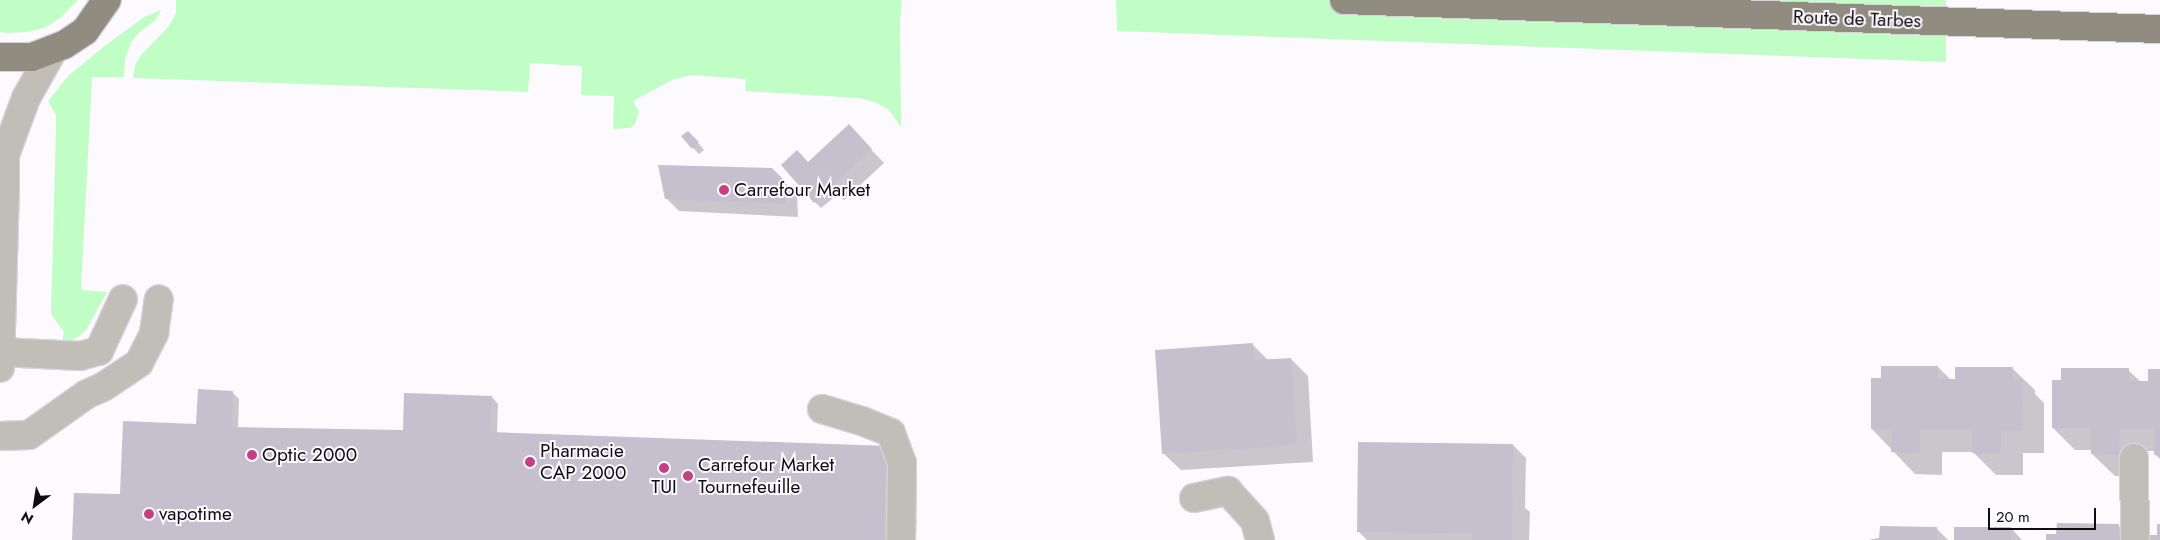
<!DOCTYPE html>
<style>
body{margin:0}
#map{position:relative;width:2160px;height:540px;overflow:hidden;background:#fcf9ff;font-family:Jost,sans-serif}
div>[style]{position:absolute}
.green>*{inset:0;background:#c0fec6}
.shadow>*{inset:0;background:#0003}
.building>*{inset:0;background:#c6bfce}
.roads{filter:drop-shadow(1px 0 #d6d3d9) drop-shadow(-1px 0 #d6d3d9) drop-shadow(0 1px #d6d3d9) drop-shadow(0 -1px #d6d3d9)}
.minor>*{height:28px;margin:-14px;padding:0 14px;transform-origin:14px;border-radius:14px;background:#c1beb8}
.major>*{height:28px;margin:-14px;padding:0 14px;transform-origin:14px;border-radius:14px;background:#908c80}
.dots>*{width:14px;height:14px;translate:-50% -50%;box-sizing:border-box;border:2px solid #fcf9ff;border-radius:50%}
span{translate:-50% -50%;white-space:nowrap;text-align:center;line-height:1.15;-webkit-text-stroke:4px #fcf9ff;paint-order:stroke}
.street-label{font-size:19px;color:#0f0d12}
.poi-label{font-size:19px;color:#0f0d12}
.left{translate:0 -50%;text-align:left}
.north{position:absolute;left:10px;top:480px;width:50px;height:50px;-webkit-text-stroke:4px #fcf9ff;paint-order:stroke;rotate:211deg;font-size:14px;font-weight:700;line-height:20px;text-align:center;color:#0f0d12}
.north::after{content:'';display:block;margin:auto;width:18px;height:22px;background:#0f0d12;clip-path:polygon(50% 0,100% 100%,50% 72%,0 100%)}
.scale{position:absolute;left:1988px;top:508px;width:108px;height:22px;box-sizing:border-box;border:2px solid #0f0d12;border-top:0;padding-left:6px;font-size:15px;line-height:18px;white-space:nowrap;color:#0f0d12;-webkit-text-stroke:4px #fcf9ff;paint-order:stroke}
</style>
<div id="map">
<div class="green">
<div style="clip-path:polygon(0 0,78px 0,60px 18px,44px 28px,26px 32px,8px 33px,0 32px)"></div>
<div style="clip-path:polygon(176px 0,902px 0,900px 20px,901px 127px,889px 110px,875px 102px,858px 98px,745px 91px,746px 79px,691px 75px,672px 80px,633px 101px,639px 112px,635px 124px,630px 128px,613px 129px,614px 96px,581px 95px,582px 66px,530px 63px,528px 92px,133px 78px,135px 65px,141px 55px,169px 26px,176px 13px)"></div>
<div style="clip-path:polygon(1116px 0,1946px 0,1946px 62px,1117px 31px)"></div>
<div style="clip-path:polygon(161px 10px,156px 20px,142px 30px,132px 41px,125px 59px,124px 77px,92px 77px,81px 290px,107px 292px,86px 330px,78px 337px,61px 344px,64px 332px,51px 314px,56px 126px,56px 115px,48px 101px,69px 75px,106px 45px,144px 17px)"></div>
</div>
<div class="shadow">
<div style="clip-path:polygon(695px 139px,704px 150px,699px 154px,693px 148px)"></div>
<div style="clip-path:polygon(861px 139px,884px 163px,844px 200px,838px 194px,821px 208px,815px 202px,808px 164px)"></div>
<div style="clip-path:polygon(771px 169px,797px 195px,798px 217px,679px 211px,666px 198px)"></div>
<div style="clip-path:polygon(1252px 344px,1269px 361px,1291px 359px,1308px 376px,1313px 462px,1181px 470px,1163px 453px)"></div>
<div style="clip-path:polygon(1938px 367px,1951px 380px,2012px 368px,2035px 390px,2035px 394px,2044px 403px,2044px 453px,2023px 453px,2023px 475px,1996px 475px,1973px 452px,1942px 452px,1942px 475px,1915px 474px,1872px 429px,1882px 380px)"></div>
<div style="clip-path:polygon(2128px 370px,2141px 382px,2149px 382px,2160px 370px,2160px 459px,2156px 455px,2156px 451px,2142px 451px,2141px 477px,2115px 476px,2092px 454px,2092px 450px,2075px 450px,2053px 428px)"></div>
<div style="clip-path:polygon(232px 392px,239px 399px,238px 428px,406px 431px,492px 397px,498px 404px,497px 433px,887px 447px,897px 540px,74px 540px,200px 427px)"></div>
<div style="clip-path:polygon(1513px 445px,1526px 458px,1525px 508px,1530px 512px,1529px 540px,1367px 540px,1358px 531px)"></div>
<div style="clip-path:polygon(2118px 525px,2133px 540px,2047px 540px)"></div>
<div style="clip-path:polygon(1936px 528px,1948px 540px,1871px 540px)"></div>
<div style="clip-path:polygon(2011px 528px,2022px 540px,1955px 540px)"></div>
</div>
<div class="building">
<div style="clip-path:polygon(849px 124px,872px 149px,814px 203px,781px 165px,797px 150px,808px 162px)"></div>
<div style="clip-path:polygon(688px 131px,699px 142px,692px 149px,681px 136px)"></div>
<div style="clip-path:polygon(658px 165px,772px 168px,785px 181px,785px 204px,665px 199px)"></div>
<div style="clip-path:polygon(1253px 343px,1254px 360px,1291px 358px,1297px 445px,1162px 454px,1155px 350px)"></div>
<div style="clip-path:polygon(1881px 366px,1938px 366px,1938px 379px,1955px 379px,1955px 367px,2013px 367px,2013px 379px,2023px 379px,2022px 431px,2001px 431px,2001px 454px,1972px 453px,1972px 430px,1920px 430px,1920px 453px,1891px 452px,1892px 430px,1871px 429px,1871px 378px,1881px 378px)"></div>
<div style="clip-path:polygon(2061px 368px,2129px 368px,2129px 381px,2148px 381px,2148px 369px,2160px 369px,2160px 455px,2154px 455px,2155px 429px,2120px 429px,2119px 455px,2091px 454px,2091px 428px,2052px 428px,2052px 380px,2061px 380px)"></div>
<div style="clip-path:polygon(198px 389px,233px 391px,232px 427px,403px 430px,404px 393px,492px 396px,490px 432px,887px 446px,884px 540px,72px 540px,74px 493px,120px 494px,123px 421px,196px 424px)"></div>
<div style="clip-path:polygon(1358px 442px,1513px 444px,1512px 540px,1472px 540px,1472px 533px,1357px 532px)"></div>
<div style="clip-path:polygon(2057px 523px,2119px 524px,2118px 535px,2123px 535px,2123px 540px,2046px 540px,2046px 534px,2056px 534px)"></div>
<div style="clip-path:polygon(2157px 524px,2160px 524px,2160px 540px,2150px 540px,2150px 535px,2157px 535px)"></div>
<div style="clip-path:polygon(1880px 526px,1937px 527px,1937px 540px,1868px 540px,1879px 538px)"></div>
<div style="clip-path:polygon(1954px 527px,2011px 527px,2011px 540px,1954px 540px)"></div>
</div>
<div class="roads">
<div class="minor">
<div style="left:0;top:141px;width:15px;rotate:70deg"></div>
<div style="left:5px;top:155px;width:31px;rotate:90deg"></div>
<div style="left:5px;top:186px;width:182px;rotate:91.6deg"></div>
<div style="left:5px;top:155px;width:61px;rotate:-69.8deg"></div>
<div style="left:26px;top:98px;width:55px;rotate:-60.6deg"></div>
<div style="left:1px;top:352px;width:79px;rotate:2.9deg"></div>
<div style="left:80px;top:356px;width:20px;rotate:-15deg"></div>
<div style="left:99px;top:351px;width:57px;rotate:-65.2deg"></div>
<div style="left:822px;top:409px;width:42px;rotate:16.7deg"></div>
<div style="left:862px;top:421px;width:31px;rotate:22deg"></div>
<div style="left:891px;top:433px;width:32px;rotate:70deg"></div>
<div style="left:902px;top:463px;width:77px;rotate:90.7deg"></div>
<div style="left:0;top:436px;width:29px;rotate:-2deg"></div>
<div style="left:29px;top:435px;width:71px;rotate:-35.3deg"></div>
<div style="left:87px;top:394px;width:17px;rotate:-24deg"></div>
<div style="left:103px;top:387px;width:43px;rotate:-33.7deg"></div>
<div style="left:139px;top:363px;width:34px;rotate:-63deg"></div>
<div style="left:154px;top:333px;width:34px;rotate:-82deg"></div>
<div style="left:2134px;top:458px;width:82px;rotate:89.3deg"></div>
<div style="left:1194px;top:498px;width:35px;rotate:-12deg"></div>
<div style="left:1228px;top:491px;width:40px;rotate:48deg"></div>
<div style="left:1255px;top:521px;width:20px;rotate:75deg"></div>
</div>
<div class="major">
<div style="left:1344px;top:0;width:817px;rotate:2.04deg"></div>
<div style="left:0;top:57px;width:32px"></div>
<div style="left:32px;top:57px;width:34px;rotate:-21deg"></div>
<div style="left:64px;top:45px;width:25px;rotate:-34deg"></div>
<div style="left:85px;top:31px;width:38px;rotate:-55deg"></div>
</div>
</div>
<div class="dots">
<div style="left:724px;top:190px;background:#c54082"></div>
<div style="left:252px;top:455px;background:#c54082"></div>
<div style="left:530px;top:462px;background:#c54082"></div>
<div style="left:664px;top:468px;background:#c54082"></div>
<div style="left:688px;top:476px;background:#c54082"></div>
<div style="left:149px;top:514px;background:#c54082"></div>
</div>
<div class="street-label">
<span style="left:1857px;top:19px;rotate:2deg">Route de Tarbes</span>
</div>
<div class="poi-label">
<span class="left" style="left:734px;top:190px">Carrefour Market</span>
<span class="left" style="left:540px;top:462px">Pharmacie<br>CAP 2000</span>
<span class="left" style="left:262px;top:455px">Optic 2000</span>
<span class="left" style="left:698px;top:476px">Carrefour Market<br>Tournefeuille</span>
<span style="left:664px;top:487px">TUI</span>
<span class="left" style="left:159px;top:514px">vapotime</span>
</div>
<div class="north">N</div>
<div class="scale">20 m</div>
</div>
